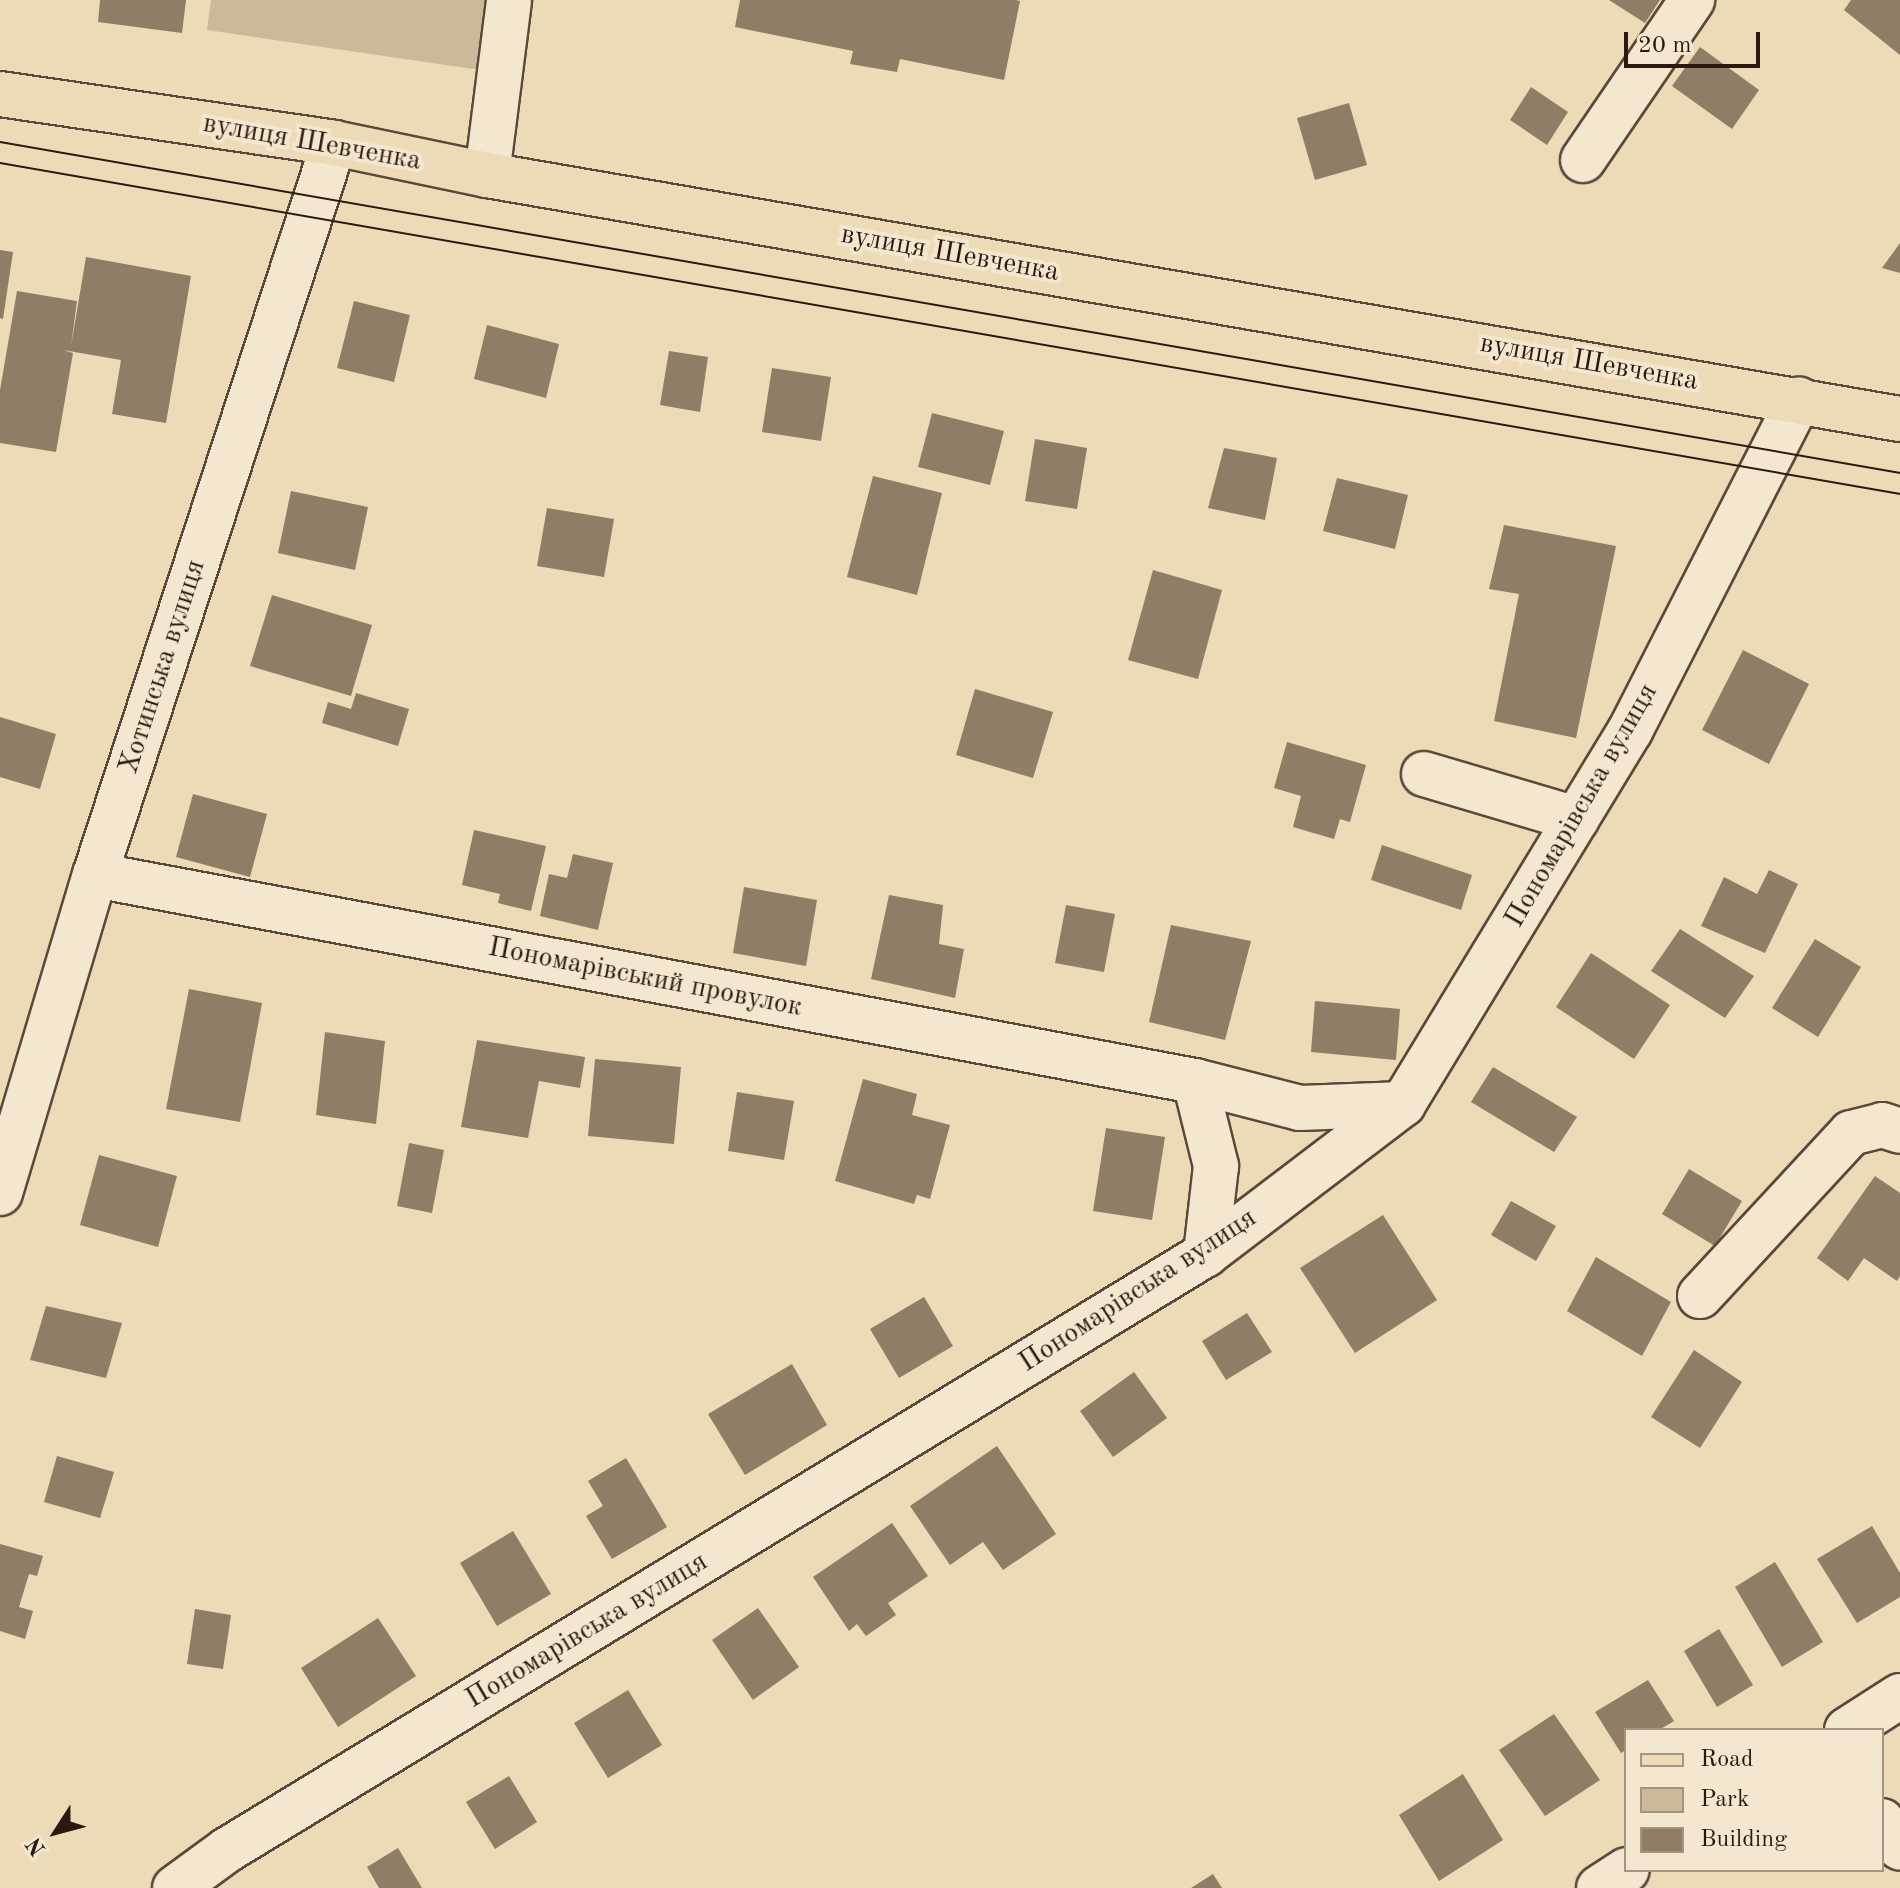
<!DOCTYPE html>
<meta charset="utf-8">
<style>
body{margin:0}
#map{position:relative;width:1900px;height:1888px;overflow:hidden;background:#eddab6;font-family:"Old Standard TT",serif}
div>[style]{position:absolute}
.green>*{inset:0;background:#ccb99a}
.building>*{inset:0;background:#907d66}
.roads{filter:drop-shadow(2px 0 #5c483a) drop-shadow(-2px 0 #5c483a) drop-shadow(0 2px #5c483a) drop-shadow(0 -2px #5c483a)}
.minor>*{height:44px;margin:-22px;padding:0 22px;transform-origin:22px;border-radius:22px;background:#f3e7d0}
.major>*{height:44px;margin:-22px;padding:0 22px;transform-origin:22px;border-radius:22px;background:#eddab6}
.tram>*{height:2px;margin:-1px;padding:0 1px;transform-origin:1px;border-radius:1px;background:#2c1810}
span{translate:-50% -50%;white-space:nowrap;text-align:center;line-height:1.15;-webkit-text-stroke:8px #f3e7d0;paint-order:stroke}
.street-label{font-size:28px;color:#2c1810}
.legend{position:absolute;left:1624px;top:1728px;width:260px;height:144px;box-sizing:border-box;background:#f3e7d0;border:2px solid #a39483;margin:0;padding:10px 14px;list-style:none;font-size:24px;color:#2c1810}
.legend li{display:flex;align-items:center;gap:16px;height:40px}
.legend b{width:40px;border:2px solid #a39483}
.north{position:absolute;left:16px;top:1792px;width:80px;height:80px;-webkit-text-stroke:6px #f3e7d0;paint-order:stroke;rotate:234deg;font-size:22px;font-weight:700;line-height:32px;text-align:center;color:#2c1810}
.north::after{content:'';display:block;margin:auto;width:28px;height:36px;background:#2c1810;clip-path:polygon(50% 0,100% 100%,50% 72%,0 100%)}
.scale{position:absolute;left:1624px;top:32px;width:136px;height:36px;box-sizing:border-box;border:4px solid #2c1810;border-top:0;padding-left:10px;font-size:24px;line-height:28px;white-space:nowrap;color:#2c1810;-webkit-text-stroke:6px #f3e7d0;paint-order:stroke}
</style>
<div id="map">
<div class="green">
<div style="clip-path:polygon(211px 0,489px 0,480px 70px,207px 30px)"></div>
</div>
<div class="building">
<div style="clip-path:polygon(100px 0,186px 0,182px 33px,98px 22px)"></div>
<div style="clip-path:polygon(740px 0,1016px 0,1020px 1px,1004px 80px,900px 59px,897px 72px,850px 64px,853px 51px,735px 27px)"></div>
<div style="clip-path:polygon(1609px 0,1660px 0,1645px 23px)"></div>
<div style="clip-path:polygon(1851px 0,1900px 0,1900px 55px,1844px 10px)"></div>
<div style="clip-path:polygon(1700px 47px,1759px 90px,1732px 129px,1672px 86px)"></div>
<div style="clip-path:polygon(1531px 87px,1568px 112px,1547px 145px,1510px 120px)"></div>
<div style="clip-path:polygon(1349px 103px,1367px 165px,1315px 180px,1297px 118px)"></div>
<div style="clip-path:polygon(1900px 243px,1900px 273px,1882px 268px)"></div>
<div style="clip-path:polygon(0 250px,13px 252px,3px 319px,0 318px)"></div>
<div style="clip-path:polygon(86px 257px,191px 276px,166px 423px,112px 414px,121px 360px,63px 350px,73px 353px,56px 452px,0 443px,0 390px,17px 291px,77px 301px,71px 346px)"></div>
<div style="clip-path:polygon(354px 301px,410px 315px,394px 382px,337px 368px)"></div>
<div style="clip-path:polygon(487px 325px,559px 344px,546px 398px,474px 379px)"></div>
<div style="clip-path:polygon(669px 351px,708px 357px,700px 412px,660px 405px)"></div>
<div style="clip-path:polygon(772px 368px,831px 377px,821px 441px,762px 432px)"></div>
<div style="clip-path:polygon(932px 413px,1004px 431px,990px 485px,918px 467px)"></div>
<div style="clip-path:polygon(1035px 439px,1087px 448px,1077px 509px,1025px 501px)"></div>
<div style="clip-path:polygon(1224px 448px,1277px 458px,1265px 520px,1208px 508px)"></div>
<div style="clip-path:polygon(873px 476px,942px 493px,917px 595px,847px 577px)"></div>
<div style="clip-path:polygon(1337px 478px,1408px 495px,1395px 549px,1323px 531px)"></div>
<div style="clip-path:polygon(291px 491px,368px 507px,355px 570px,278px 553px)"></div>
<div style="clip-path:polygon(547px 508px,614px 519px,604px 577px,537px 566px)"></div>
<div style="clip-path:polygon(1504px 525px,1616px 546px,1576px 738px,1494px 721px,1519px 594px,1489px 589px)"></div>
<div style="clip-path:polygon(1153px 570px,1222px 590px,1198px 679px,1128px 660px)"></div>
<div style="clip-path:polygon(272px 595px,372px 625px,351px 696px,250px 666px)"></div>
<div style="clip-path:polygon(1743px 650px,1809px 684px,1769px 764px,1702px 730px)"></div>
<div style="clip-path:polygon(975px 689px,1053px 712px,1033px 778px,956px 755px)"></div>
<div style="clip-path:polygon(356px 693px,409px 709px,398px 746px,322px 723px,328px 702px,351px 709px)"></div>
<div style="clip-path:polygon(0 717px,56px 734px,40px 789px,0 777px)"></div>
<div style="clip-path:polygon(1287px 742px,1366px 765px,1350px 822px,1340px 819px,1334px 839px,1293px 827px,1301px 796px,1274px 788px)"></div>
<div style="clip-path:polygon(193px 794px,267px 814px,250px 877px,176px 857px)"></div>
<div style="clip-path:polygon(474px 830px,546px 846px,531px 911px,498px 903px,500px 894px,462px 885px)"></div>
<div style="clip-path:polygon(1382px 845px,1472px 875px,1461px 910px,1371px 880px)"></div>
<div style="clip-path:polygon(573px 854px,613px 863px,598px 930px,540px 916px,549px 874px,567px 878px)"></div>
<div style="clip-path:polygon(1769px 870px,1798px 884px,1765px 953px,1701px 926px,1724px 877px,1757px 894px)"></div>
<div style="clip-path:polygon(744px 887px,817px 900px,806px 966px,733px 953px)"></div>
<div style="clip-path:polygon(889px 895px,943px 905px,939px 944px,964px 949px,955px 998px,871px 979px)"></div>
<div style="clip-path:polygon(1066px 905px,1115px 914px,1104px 972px,1055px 963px)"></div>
<div style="clip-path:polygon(1171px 925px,1251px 941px,1225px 1040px,1149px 1022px)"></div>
<div style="clip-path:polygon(1680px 929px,1754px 976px,1725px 1018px,1651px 971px)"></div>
<div style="clip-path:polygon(1815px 939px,1861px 967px,1818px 1037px,1772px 1008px)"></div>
<div style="clip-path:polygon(1591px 953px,1670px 1005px,1634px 1059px,1556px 1007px)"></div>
<div style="clip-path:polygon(189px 989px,262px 1003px,240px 1122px,166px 1109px)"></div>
<div style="clip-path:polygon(1315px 1001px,1400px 1009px,1396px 1060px,1311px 1052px)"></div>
<div style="clip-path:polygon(325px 1032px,385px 1041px,376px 1124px,316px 1115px)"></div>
<div style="clip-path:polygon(477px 1040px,585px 1057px,580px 1088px,539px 1081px,528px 1138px,461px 1127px)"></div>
<div style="clip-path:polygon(595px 1059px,681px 1067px,674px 1144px,588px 1136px)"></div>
<div style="clip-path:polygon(1493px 1067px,1577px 1117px,1554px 1152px,1471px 1102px)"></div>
<div style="clip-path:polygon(863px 1079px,917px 1094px,912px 1115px,950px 1125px,930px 1199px,917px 1195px,914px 1204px,835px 1181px)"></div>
<div style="clip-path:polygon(737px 1092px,794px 1101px,784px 1160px,728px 1151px)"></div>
<div style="clip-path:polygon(1106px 1128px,1165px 1137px,1152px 1220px,1093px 1211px)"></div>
<div style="clip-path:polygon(409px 1143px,444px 1150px,432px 1213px,397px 1206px)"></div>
<div style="clip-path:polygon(99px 1155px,177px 1176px,158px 1247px,80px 1225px)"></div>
<div style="clip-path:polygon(1689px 1169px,1742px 1201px,1715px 1246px,1662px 1214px)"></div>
<div style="clip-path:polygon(1875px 1176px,1900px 1193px,1900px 1276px,1897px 1281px,1864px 1258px,1848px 1281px,1817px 1258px)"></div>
<div style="clip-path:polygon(1511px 1201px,1556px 1226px,1536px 1261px,1491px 1235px)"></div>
<div style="clip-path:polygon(1383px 1215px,1437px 1300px,1355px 1353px,1300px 1268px)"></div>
<div style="clip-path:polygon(1596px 1257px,1671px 1302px,1642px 1356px,1567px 1311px)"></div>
<div style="clip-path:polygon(924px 1297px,953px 1346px,899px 1378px,870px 1329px)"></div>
<div style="clip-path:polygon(46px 1306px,122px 1323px,106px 1378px,30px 1360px)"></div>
<div style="clip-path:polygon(1247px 1313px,1272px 1352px,1226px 1380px,1202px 1341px)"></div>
<div style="clip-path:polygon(1694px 1350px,1742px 1382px,1700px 1448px,1651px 1417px)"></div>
<div style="clip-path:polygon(792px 1364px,827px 1425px,745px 1475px,708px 1414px)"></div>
<div style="clip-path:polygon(1134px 1372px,1167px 1418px,1113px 1457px,1080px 1411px)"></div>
<div style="clip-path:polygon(997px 1446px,1056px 1534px,1003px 1570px,983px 1542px,950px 1565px,910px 1506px)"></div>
<div style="clip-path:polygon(57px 1456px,114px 1472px,100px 1518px,44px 1502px)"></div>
<div style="clip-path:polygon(626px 1458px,667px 1527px,612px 1559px,586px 1516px,603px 1506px,588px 1481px)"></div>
<div style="clip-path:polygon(892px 1523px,928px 1576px,888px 1603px,896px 1615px,866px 1636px,857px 1624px,849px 1631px,813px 1577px)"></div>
<div style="clip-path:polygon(1872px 1526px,1900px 1573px,1900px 1597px,1857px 1623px,1817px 1559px)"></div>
<div style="clip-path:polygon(513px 1531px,551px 1594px,497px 1626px,460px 1563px)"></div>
<div style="clip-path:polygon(0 1544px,43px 1556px,37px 1576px,29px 1574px,19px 1607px,33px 1611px,25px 1639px,0 1631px)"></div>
<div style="clip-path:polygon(1775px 1562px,1823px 1642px,1782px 1667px,1735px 1587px)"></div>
<div style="clip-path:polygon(758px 1608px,799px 1667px,753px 1700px,712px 1640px)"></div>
<div style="clip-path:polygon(195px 1609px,231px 1615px,223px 1669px,187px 1664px)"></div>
<div style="clip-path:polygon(378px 1618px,416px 1676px,338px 1727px,301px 1668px)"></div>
<div style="clip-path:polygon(1719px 1629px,1753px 1685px,1717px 1707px,1684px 1651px)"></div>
<div style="clip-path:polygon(1648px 1680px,1674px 1721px,1659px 1730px,1626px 1730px,1626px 1750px,1621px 1753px,1595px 1712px)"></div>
<div style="clip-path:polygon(628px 1690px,662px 1745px,608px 1778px,574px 1723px)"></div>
<div style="clip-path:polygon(1554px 1714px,1600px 1780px,1545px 1816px,1499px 1750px)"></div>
<div style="clip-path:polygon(1463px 1774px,1503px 1840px,1439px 1881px,1399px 1815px)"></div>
<div style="clip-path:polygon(509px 1776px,537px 1822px,495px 1849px,466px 1802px)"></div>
<div style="clip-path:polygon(398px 1848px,422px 1888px,379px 1888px,367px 1867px)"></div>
<div style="clip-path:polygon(1213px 1874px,1222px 1888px,1191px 1888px)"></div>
</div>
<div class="roads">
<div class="minor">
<div style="left:1583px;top:160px;width:194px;rotate:-55.7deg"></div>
<div style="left:487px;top:175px;width:176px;rotate:-82.8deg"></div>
<div style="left:1424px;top:774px;width:159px;rotate:16.5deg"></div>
<div style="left:95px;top:875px;width:1119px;rotate:10.61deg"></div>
<div style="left:1195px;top:1081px;width:108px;rotate:14.4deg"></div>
<div style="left:1300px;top:1108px;width:103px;rotate:-2.2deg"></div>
<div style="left:1195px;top:1081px;width:88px;rotate:76.1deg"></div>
<div style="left:1216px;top:1166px;width:89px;rotate:96.5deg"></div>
<div style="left:0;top:1193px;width:332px;rotate:-73.4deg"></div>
<div style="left:95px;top:875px;width:770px;rotate:-71.92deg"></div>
<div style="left:1700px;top:1296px;width:222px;rotate:-47.2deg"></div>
<div style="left:1851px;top:1133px;width:32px;rotate:-14deg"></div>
<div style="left:1882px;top:1125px;width:19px;rotate:18deg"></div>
<div style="left:1847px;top:1730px;width:63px;rotate:-32.7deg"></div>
<div style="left:1882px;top:1821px;width:32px;rotate:56deg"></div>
<div style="left:175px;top:1888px;width:64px;rotate:-36.2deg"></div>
<div style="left:227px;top:1850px;width:1146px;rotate:-31.33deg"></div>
<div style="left:1206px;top:1254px;width:248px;rotate:-37.3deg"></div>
<div style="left:1403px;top:1104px;width:437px;rotate:-58.7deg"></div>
<div style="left:1630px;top:731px;width:372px;rotate:-63deg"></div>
<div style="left:1599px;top:1888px;width:33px;rotate:-33deg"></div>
</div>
<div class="major">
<div style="left:0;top:94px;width:338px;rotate:8.3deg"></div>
<div style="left:334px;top:143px;width:156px;rotate:11.8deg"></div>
<div style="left:487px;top:175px;width:1434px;rotate:9.8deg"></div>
</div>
</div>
<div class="tram">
<div style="left:0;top:142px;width:1929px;rotate:9.88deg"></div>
<div style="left:0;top:163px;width:1929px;rotate:9.88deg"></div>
</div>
<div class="street-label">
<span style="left:312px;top:143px;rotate:10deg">вулиця Шевченка</span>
<span style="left:950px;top:254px;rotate:10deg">вулиця Шевченка</span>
<span style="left:1589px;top:363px;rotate:10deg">вулиця Шевченка</span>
<span style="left:163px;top:667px;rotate:-72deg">Хотинська вулиця</span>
<span style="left:1582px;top:806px;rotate:-60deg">Пономарівська вулиця</span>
<span style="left:645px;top:978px;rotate:11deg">Пономарівський провулок</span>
<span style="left:1138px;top:1291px;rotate:-33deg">Пономарівська вулиця</span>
<span style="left:587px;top:1631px;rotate:-31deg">Пономарівська вулиця</span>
</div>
<ul class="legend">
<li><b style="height:10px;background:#eddab6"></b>Road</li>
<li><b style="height:22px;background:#ccb99a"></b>Park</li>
<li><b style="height:22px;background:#907d66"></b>Building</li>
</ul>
<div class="north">N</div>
<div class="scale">20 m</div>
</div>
